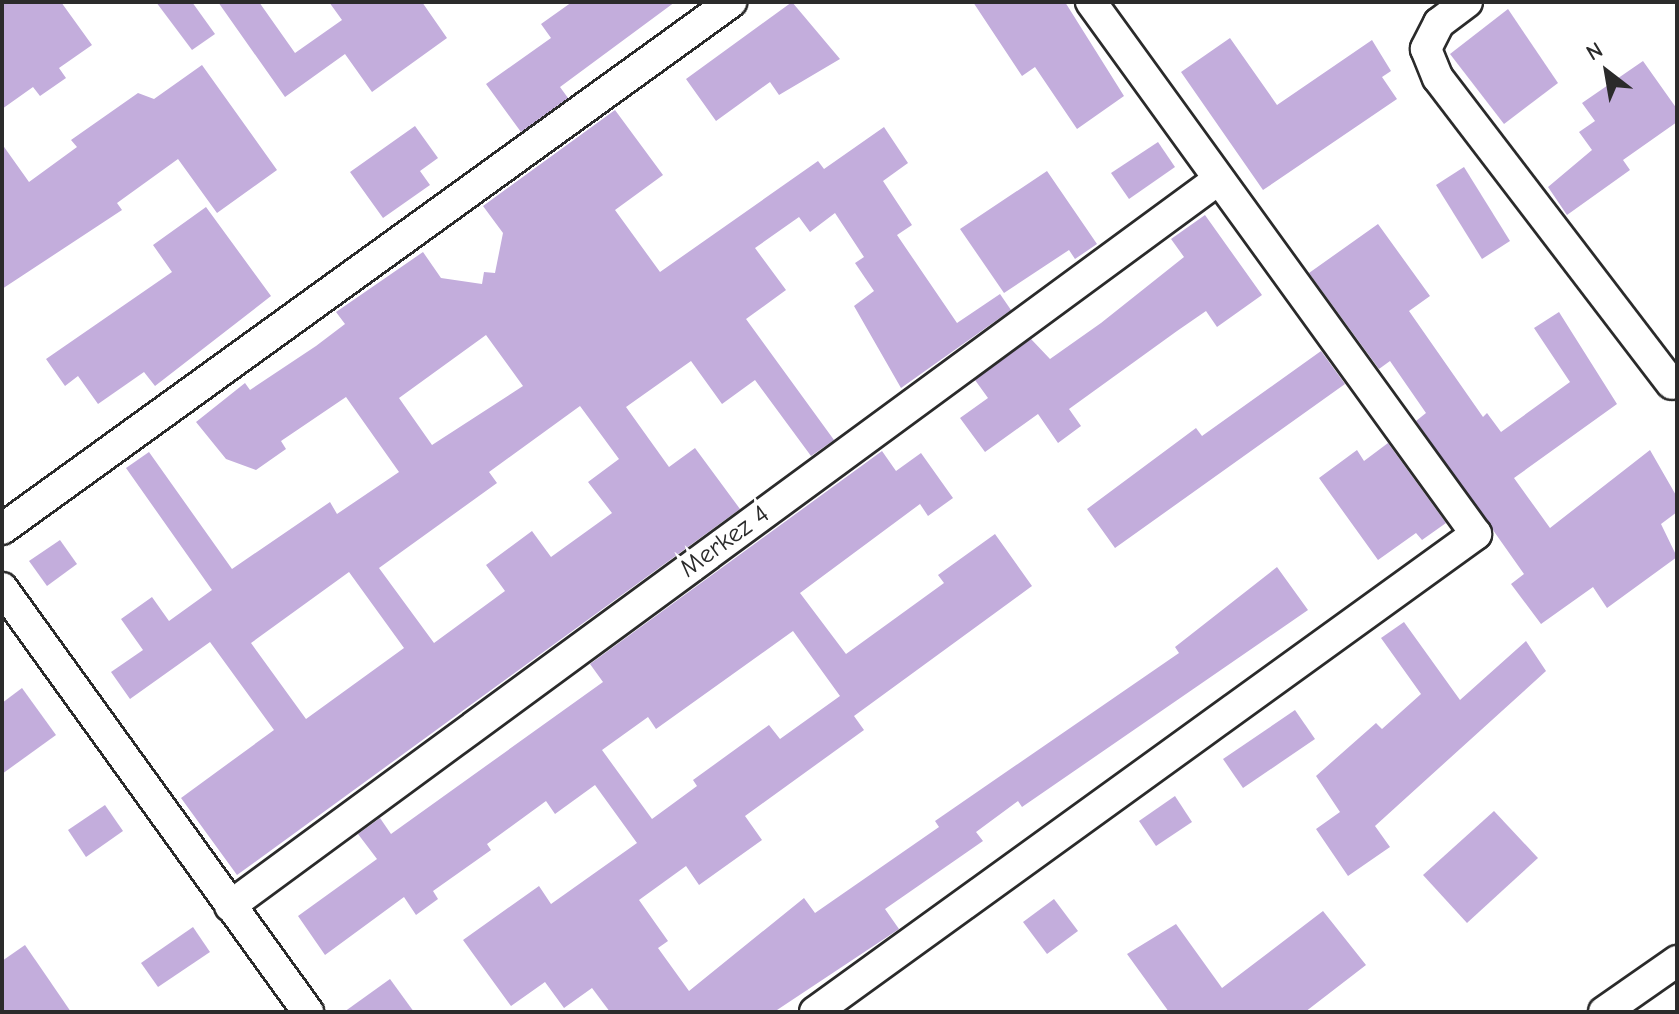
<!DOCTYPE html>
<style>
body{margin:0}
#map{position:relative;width:1679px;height:1014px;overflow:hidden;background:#fff;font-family:"Comic Neue",sans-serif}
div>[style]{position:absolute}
.building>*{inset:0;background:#c3addc}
.roads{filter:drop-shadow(2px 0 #2b2b2b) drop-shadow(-2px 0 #2b2b2b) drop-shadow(0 2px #2b2b2b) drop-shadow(0 -2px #2b2b2b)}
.minor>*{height:30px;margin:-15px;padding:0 15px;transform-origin:15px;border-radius:15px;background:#fff}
span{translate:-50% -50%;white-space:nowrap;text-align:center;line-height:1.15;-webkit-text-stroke:8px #fff;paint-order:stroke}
.street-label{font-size:26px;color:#2b2b2b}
.frame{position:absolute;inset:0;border:4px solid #2b2b2b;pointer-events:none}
.north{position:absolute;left:1567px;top:32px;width:80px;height:80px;-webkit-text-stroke:6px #fff;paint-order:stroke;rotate:329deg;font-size:22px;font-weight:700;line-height:32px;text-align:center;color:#2b2b2b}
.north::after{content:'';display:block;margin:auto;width:28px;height:36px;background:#2b2b2b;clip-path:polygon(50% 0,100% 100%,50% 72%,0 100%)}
</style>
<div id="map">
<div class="building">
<div style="clip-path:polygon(2px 2px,61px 2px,92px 45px,59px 68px,66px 78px,40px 96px,33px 87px,2px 109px)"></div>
<div style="clip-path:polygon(156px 2px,192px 2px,215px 34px,192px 50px)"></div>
<div style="clip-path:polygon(218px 2px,259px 2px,295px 53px,342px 20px,329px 2px,422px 2px,447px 38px,372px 92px,345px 54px,285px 97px)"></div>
<div style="clip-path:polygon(572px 2px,675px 2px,560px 87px,568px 98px,521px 132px,486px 84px,551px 38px,541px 24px)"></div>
<div style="clip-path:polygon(792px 2px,840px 59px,779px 95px,770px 82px,716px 121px,686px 79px)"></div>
<div style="clip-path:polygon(973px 2px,1065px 2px,1124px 96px,1077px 129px,1035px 67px,1022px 76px)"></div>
<div style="clip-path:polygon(1508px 9px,1558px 83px,1504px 124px,1450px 54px)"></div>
<div style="clip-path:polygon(1230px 38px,1277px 105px,1372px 40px,1391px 71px,1382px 77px,1397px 99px,1263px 190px,1181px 72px)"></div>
<div style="clip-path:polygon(1643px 61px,1677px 109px,1677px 122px,1623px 160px,1630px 170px,1567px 215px,1548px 187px,1592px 150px,1579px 132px,1595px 121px,1582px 103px)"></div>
<div style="clip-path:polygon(202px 65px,277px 170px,217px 213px,178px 159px,117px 203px,122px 210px,2px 289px,2px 144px,29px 182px,77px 147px,71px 140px,138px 93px,154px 99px)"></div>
<div style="clip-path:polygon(evenodd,615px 110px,663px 175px,615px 210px,660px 272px,818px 161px,824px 169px,884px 127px,908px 163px,883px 181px,912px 225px,897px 235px,957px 323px,1000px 294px,1011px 310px,901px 388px,854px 306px,874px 291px,855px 263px,864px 257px,835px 213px,810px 232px,799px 217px,755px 248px,786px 290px,746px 319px,834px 440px,811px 456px,755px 380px,722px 404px,691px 361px,626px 407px,669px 467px,695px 448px,740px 509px,237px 875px,181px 798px,274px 730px,210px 642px,130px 699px,111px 672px,143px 650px,121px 619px,152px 597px,169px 621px,212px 590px,126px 468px,149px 452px,232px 569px,330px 502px,337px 514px,399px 472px,346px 397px,281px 441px,286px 449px,256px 470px,226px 459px,196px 422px,245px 383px,250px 390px,316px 346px,345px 324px,336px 312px,423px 252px,441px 278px,482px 284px,484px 272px,495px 273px,503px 233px,483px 206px,615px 110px,486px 335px,523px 386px,432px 445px,399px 398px,486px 335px,615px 110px,580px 406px,619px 459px,588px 482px,612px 513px,551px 557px,532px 531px,486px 565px,505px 591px,434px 643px,379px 568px,497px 483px,489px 472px,580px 406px,615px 110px,349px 572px,404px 648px,306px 719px,251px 643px,349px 572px)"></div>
<div style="clip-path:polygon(415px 126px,438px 158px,420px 171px,430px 185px,383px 218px,350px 172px)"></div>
<div style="clip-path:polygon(1158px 142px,1175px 167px,1129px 199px,1111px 173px)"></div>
<div style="clip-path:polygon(1464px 167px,1510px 241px,1482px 259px,1436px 185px)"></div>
<div style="clip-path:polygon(1047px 171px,1097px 244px,1075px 259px,1069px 250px,1004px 293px,960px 229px)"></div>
<div style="clip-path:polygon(206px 207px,271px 296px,155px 386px,144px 372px,98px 404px,78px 376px,65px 386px,46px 359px,172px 272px,153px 245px)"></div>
<div style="clip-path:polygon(1205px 215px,1262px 295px,1217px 327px,1206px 311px,1177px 331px,1069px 409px,1081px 426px,1058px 443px,1038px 414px,985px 452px,960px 418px,988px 398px,975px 380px,1031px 339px,1050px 359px,1101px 323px,1184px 257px,1171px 239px)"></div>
<div style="clip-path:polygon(1378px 224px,1430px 296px,1409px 311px,1483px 417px,1487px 413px,1501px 432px,1570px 382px,1534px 328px,1559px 312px,1617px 404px,1514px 478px,1550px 528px,1650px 450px,1677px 497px,1677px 512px,1661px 524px,1677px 557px,1607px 608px,1593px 587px,1541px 624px,1511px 584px,1524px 574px,1416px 421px,1426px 413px,1390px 361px,1379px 369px,1309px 273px)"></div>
<div style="clip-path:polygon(1321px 351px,1345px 384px,1115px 548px,1087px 509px,1196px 428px,1202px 436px)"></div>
<div style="clip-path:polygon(1388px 443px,1446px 523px,1422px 540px,1416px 533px,1378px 560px,1319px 478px,1357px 450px,1364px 461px)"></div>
<div style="clip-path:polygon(evenodd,882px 451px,896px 471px,921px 453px,953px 498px,928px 516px,920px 504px,800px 593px,846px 654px,944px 583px,938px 575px,995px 534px,1032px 586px,854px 716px,864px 730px,745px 816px,762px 840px,699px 885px,686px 866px,639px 900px,668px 941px,658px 948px,689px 991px,804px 898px,815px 913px,939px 827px,935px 821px,1179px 653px,1175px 647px,1277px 567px,1308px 610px,1022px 807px,1018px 801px,976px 832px,983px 841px,885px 909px,899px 929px,774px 1012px,610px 1012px,592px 988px,564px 1008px,545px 982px,511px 1006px,463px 940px,539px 886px,551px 904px,637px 843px,595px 785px,555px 814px,546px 801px,487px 844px,491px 850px,433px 891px,438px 899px,416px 915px,404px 897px,325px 955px,298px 916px,377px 859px,358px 834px,380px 818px,391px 834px,603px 682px,590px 664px,882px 451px,793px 631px,840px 696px,780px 739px,769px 725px,693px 780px,697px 786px,652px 819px,602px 750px,648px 717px,656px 729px,793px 631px)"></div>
<div style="clip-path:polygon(60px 540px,77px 564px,47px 586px,29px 561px)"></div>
<div style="clip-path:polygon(1404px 622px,1460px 700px,1526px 641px,1546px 671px,1375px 826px,1390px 847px,1348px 876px,1316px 829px,1340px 812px,1316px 776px,1376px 723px,1382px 729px,1421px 694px,1381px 638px)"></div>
<div style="clip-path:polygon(22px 688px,56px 735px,2px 774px,2px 703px)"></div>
<div style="clip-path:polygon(1295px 710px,1315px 739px,1243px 788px,1223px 759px)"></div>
<div style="clip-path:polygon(1175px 796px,1192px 822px,1156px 846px,1139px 821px)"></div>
<div style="clip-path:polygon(105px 805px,123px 831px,86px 857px,68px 830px)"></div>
<div style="clip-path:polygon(1494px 811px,1538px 858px,1467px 923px,1423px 875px)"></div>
<div style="clip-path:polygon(1054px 899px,1078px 931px,1047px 954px,1023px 922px)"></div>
<div style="clip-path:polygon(1323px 911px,1366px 965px,1305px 1012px,1169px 1012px,1127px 954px,1176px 924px,1222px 988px)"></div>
<div style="clip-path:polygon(193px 927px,210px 952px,158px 987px,141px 963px)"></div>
<div style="clip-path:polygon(25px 945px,45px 974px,71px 1012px,2px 1012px,2px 961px)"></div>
<div style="clip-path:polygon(390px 979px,414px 1012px,344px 1012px)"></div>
</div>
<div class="roads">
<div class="minor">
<div style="left:1467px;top:2px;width:35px;rotate:143deg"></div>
<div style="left:1439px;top:23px;width:29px;rotate:117deg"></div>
<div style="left:1426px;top:49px;width:31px;rotate:68deg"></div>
<div style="left:1438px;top:78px;width:385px;rotate:52.6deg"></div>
<div style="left:2px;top:529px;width:900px;rotate:-35.86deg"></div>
<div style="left:2px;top:588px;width:523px;rotate:54.18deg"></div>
<div style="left:230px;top:906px;width:1227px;rotate:-36.32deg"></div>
<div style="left:815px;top:1012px;width:816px;rotate:-35.87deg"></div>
<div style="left:1476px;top:534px;width:657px;rotate:-125.89deg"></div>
<div style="left:1604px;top:1012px;width:89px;rotate:-34.9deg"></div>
</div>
</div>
<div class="street-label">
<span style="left:725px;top:542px;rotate:-36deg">Merkez 4</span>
</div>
<div class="frame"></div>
<div class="north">N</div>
</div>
